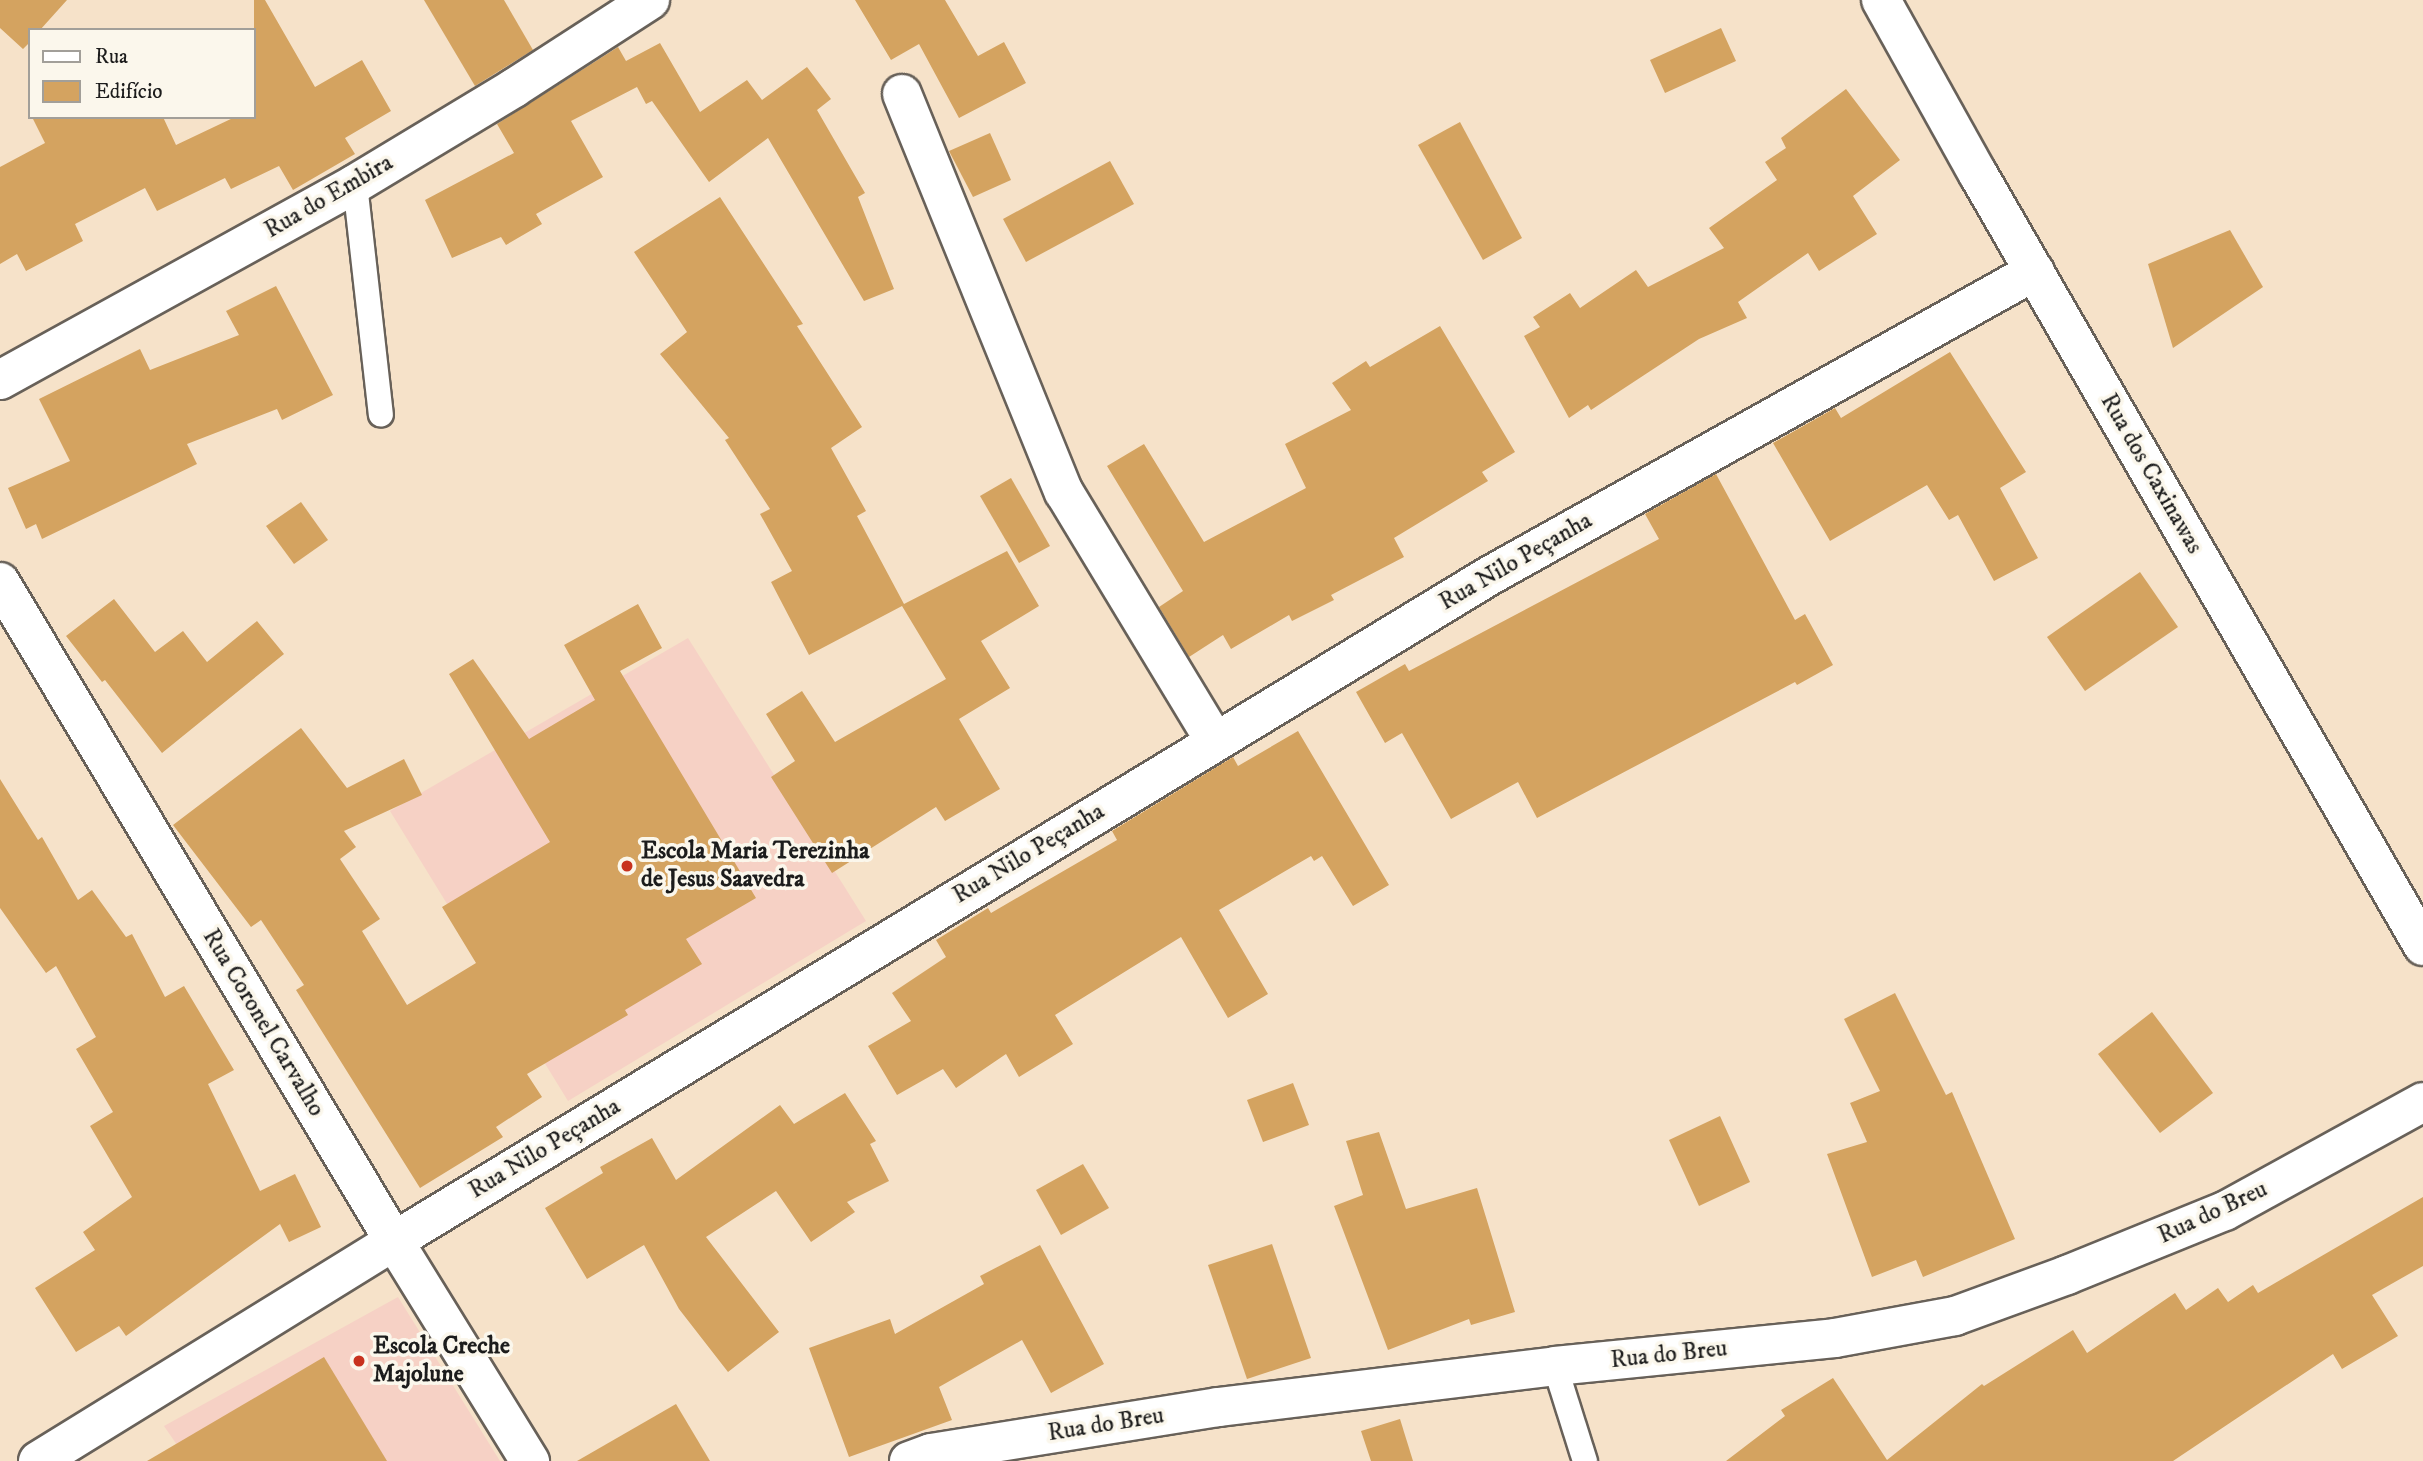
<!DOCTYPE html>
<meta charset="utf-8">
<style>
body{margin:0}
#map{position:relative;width:2423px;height:1461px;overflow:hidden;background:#f6e2c9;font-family:"IM FELL DW Pica",serif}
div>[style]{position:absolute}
.built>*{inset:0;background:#f6d1c5}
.building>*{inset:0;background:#d4a360}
.roads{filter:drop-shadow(2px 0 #686159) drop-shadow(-2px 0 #686159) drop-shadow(0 2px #686159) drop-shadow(0 -2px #686159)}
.service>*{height:24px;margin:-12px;padding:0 12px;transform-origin:12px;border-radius:12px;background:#fff}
.minor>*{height:38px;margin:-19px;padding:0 19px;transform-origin:19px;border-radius:19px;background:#fff}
.dots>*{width:19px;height:19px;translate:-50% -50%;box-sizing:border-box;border:4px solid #fbf7ec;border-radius:50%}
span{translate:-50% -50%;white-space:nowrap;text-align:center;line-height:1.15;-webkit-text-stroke:7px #fbf7ec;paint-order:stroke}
.street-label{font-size:24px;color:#1c1c1c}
.poi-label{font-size:24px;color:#1c1c1c;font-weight:700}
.left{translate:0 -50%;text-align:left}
.legend{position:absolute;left:28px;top:28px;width:228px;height:91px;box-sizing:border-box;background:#fbf7ec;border:2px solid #a29f99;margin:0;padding:9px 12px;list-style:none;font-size:21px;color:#1c1c1c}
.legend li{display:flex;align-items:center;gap:14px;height:35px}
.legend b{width:35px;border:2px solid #a29f99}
</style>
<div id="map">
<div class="built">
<div style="clip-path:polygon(688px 638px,866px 921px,568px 1101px,390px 811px)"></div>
<div style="clip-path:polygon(398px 1297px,500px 1461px,188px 1461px,164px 1426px)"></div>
</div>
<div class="building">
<div style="clip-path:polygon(0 0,67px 0,40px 30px,30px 30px,30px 42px,23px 49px,0 28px)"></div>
<div style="clip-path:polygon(254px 0,265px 0,315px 87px,362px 60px,391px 111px,345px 138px,355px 154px,293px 190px,279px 166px,231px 189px,225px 178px,157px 211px,145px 188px,75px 224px,83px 241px,26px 271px,17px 254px,0 264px,0 167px,45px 143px,32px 117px,163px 117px,176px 145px,235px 117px,254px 117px)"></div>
<div style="clip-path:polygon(424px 0,504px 0,533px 50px,475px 86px)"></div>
<div style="clip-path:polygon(855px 0,945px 0,978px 56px,1004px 42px,1026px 83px,959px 118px,919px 44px,891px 60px)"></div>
<div style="clip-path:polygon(1721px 28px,1736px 61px,1665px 93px,1650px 60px)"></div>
<div style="clip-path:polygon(660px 43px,700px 112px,747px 80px,762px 100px,807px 67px,831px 99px,817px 110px,865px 193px,858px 197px,894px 289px,864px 301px,768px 138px,709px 182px,652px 101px,646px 104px,637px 87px,571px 121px,603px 177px,536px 214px,542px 224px,506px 245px,501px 237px,452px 258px,425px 200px,514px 153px,497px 124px,618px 47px,626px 61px)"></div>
<div style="clip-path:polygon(1846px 89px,1900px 160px,1853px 196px,1877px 234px,1819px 271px,1808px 253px,1738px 302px,1747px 318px,1699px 339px,1591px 410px,1588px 405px,1569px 418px,1524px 336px,1540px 327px,1533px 317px,1570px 293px,1580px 308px,1636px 270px,1648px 287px,1724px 248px,1709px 228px,1777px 180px,1765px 162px,1786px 148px,1781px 138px)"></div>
<div style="clip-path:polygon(1460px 122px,1522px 238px,1483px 260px,1418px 145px)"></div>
<div style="clip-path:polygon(990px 133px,1011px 180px,973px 197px,949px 151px)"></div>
<div style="clip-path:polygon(1110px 161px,1134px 204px,1026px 262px,1003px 219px)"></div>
<div style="clip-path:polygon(720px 197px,803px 324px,797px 326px,862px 427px,831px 448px,866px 511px,857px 516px,904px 604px,1007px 551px,1039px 606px,981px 641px,1010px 688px,959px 719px,1000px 789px,945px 821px,936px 807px,832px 873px,771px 777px,795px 761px,766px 714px,802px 691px,835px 742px,946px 679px,902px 606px,809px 655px,771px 582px,792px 571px,760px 514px,770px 509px,725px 440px,729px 438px,660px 354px,687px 332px,634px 252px)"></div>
<div style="clip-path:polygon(2230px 230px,2263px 287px,2173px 348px,2148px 264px)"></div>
<div style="clip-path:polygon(276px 286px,333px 395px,282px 420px,277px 409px,187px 444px,197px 464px,42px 539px,36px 524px,26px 529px,8px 488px,70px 461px,39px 399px,140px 349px,150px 370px,239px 335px,226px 311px)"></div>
<div style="clip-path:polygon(1440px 326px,1515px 452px,1482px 472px,1488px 481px,1394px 538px,1404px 557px,1331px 595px,1334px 600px,1292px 621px,1289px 615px,1231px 649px,1223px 635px,1189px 657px,1159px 607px,1183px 591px,1107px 466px,1144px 444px,1204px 542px,1306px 488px,1285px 444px,1351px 410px,1332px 383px,1366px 361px,1370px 367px)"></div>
<div style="clip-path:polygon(1950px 352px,2026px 472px,2000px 488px,2038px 558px,1994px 581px,1958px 515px,1949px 520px,1927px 485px,1830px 541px,1773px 443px,1835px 408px,1841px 418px)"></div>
<div style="clip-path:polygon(1716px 474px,1795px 620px,1805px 614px,1833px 665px,1797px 685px,1795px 682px,1537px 818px,1518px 782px,1451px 819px,1402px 733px,1385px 743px,1356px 692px,1405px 664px,1409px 671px,1659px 539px,1645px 514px)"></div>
<div style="clip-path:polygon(1011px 478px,1050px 546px,1019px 563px,980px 496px)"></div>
<div style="clip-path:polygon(301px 502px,328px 540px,294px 564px,266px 526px)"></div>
<div style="clip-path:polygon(2140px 572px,2178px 627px,2085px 691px,2047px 637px)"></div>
<div style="clip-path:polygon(114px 599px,155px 652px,183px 631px,207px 662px,257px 621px,284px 654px,162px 753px,105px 680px,102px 682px,66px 636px)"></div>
<div style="clip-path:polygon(638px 604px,662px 648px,620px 671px,756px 898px,686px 939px,702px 964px,625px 1010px,628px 1015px,527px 1074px,542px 1097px,496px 1127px,503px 1137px,420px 1188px,296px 990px,304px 985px,261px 920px,251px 927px,173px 825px,301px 728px,347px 788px,404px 759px,422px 795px,344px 831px,356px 847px,340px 859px,380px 919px,362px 931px,407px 1005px,476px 963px,442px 907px,550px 842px,449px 674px,473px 659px,529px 739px,595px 700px,564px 645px)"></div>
<div style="clip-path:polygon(1298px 731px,1389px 885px,1353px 906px,1322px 856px,1314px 861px,1311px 856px,1219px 910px,1268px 994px,1228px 1018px,1181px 937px,1055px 1015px,1073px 1044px,1019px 1077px,1006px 1054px,956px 1088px,943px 1069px,897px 1095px,868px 1046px,911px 1021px,892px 993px,946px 957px,936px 940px,988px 908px,991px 913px,1117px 840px,1112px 831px,1233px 757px,1238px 766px)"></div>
<div style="clip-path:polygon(0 779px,38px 840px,42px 837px,78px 900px,92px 890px,126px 937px,132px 934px,165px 997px,184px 986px,234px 1070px,208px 1084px,260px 1191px,295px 1174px,321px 1227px,289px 1242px,280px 1224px,126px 1336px,119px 1326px,76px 1352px,35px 1288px,95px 1250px,83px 1232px,132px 1197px,90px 1126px,113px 1112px,76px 1049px,96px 1037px,56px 966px,46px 973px,0 908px)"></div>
<div style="clip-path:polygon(1895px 993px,1946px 1095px,1952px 1092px,2015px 1239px,1923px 1277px,1916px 1260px,1872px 1277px,1827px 1154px,1867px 1142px,1850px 1103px,1880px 1091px,1844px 1019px)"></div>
<div style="clip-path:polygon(2152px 1012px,2213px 1093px,2160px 1133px,2098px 1054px)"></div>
<div style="clip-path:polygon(1293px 1083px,1309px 1125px,1263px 1142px,1247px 1100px)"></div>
<div style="clip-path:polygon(845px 1093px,876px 1141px,870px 1144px,889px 1181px,847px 1202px,855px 1212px,811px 1242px,776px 1191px,706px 1237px,779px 1332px,728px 1372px,679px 1309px,644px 1245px,587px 1279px,545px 1208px,603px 1173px,600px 1167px,652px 1138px,676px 1180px,780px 1105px,794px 1124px)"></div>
<div style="clip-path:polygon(1720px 1116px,1750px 1182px,1699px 1206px,1669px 1140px)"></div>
<div style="clip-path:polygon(1379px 1132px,1406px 1209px,1477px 1188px,1515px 1312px,1471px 1325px,1469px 1319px,1388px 1350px,1334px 1206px,1363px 1195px,1346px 1141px)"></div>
<div style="clip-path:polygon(1083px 1164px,1109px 1208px,1061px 1235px,1036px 1190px)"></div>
<div style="clip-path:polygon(2423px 1197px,2423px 1266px,2372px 1295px,2398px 1336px,2342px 1369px,2333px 1354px,2173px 1461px,1726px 1461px,1785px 1416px,1781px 1410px,1833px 1378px,1887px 1460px,1982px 1384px,1984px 1386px,2073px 1330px,2087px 1353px,2175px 1293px,2186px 1310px,2218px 1288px,2228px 1302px,2253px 1285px,2258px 1293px)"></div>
<div style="clip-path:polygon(1272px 1244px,1311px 1358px,1247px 1379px,1208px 1265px)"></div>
<div style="clip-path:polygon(1040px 1245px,1104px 1364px,1051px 1393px,1022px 1340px,939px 1387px,952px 1420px,849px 1457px,809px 1348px,890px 1319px,895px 1334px,984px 1284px,980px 1276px)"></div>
<div style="clip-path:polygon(324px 1357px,387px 1461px,147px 1461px)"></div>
<div style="clip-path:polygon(676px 1404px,710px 1461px,577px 1461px)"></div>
<div style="clip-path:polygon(1400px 1419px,1413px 1461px,1371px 1461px,1361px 1431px)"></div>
</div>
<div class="roads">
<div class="service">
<div style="left:355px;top:184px;width:232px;rotate:83.6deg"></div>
<div style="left:1555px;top:1366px;width:100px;rotate:72.5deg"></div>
</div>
<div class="minor">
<div style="left:1881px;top:0;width:199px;rotate:60.9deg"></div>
<div style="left:1978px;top:174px;width:891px;rotate:60.04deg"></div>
<div style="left:902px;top:94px;width:430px;rotate:67.9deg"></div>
<div style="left:1064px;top:492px;width:291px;rotate:58.8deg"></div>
<div style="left:0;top:380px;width:406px;rotate:-28.9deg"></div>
<div style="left:355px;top:184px;width:186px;rotate:-31.1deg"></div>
<div style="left:514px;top:88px;width:162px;rotate:-32.9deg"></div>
<div style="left:0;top:582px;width:768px;rotate:59.13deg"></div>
<div style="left:394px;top:1241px;width:259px;rotate:58.3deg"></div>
<div style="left:38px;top:1461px;width:418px;rotate:-31.7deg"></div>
<div style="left:394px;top:1241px;width:1281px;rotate:-31.27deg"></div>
<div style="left:1489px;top:576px;width:625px;rotate:-29.19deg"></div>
<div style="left:909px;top:1461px;width:23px;rotate:-20deg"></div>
<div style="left:931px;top:1453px;width:291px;rotate:-9.1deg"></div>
<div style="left:1218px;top:1407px;width:339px;rotate:-6.9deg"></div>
<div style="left:1555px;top:1366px;width:281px;rotate:-5.7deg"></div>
<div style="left:1835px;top:1338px;width:122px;rotate:-10.4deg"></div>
<div style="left:1955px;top:1316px;width:119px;rotate:-20.1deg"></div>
<div style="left:2067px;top:1275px;width:170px;rotate:-22.1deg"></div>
<div style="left:2225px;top:1211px;width:226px;rotate:-28.8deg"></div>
</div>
</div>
<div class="dots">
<div style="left:627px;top:866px;background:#c8321e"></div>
<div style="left:359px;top:1361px;background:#c8321e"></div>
</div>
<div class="street-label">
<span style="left:329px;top:197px;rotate:-30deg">Rua do Embira</span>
<span style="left:2151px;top:474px;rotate:60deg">Rua dos Caxinawas</span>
<span style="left:1516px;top:562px;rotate:-30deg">Rua Nilo Peçanha</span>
<span style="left:1029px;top:854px;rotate:-31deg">Rua Nilo Peçanha</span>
<span style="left:263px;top:1023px;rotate:59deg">Rua Coronel Carvalho</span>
<span style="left:545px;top:1149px;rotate:-31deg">Rua Nilo Peçanha</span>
<span style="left:2213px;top:1213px;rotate:-25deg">Rua do Breu</span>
<span style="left:1669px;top:1355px;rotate:-6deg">Rua do Breu</span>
<span style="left:1106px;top:1425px;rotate:-9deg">Rua do Breu</span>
</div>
<div class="poi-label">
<span class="left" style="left:641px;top:866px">Escola Maria Terezinha<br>de Jesus Saavedra</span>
<span class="left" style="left:373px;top:1361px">Escola Creche<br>Majolune</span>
</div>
<ul class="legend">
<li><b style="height:9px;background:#fff"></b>Rua</li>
<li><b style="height:19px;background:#d4a360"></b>Edifício</li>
</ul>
</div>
